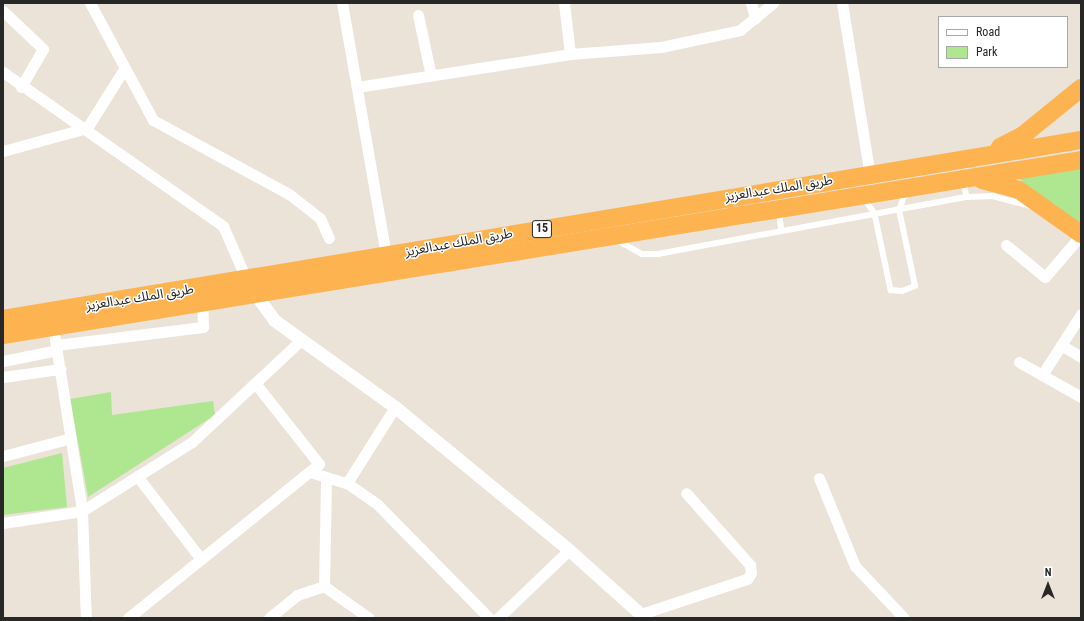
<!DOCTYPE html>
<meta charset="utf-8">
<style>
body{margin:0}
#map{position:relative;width:1084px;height:621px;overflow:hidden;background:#ebe2d8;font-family:"Roboto Condensed","Noto Sans Arabic",sans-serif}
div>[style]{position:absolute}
.green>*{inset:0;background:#afe690}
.service>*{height:5.5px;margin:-2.75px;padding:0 2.75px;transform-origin:2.75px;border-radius:2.75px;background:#fff}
.minor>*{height:11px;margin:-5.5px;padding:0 5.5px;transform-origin:5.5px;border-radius:5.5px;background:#fff}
.tertiary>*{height:13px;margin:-6.5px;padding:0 6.5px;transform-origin:6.5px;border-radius:6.5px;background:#fff}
.trunk>*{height:18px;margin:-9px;padding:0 9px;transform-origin:9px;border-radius:9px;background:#fcb350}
span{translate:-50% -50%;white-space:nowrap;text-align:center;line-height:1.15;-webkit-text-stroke:3px #fff;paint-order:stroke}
.shield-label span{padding:1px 3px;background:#fff;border:1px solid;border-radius:3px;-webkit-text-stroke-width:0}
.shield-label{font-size:12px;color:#272727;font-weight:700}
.street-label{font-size:13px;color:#272727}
.frame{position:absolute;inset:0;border:4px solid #272727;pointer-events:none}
.legend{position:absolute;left:938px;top:16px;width:130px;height:52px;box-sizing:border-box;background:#fff;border:1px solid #a9a9a9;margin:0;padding:5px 7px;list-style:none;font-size:12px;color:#272727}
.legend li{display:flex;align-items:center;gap:8px;height:20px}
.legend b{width:20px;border:1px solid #a9a9a9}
.north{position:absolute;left:1028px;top:565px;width:40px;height:40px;-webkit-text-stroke:3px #fff;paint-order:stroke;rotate:0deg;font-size:11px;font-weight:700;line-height:16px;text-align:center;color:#272727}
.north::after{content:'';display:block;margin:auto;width:14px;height:18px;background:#272727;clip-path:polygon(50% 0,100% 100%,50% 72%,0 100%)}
</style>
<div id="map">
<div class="green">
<div style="clip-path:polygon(1081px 167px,1081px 227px,1018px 178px)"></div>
<div style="clip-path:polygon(111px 392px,112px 415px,213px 401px,215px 415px,88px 497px,70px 399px)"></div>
<div style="clip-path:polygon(62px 453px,67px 507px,3px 515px,3px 468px)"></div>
</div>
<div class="service">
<div style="left:964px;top:182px;width:15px;rotate:79deg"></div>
<div style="left:864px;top:198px;width:19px;rotate:55deg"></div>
<div style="left:875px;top:214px;width:78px;rotate:78.1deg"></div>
<div style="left:891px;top:290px;width:11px;rotate:5deg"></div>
<div style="left:902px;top:291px;width:14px;rotate:-21deg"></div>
<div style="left:915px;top:286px;width:78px;rotate:-101.9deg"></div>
<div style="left:899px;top:210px;width:19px;rotate:-69deg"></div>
<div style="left:779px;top:212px;width:19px;rotate:81deg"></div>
<div style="left:617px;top:240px;width:29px;rotate:29deg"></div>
<div style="left:642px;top:254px;width:16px"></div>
<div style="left:658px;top:254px;width:314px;rotate:-10.5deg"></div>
<div style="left:967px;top:197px;width:26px;rotate:-2deg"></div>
<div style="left:993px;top:196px;width:38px;rotate:15deg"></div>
</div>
<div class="minor">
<div style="left:90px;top:3px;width:133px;rotate:61.7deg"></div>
<div style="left:153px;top:120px;width:155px;rotate:28.6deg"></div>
<div style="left:289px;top:194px;width:39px;rotate:38deg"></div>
<div style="left:320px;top:218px;width:22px;rotate:66deg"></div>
<div style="left:342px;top:3px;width:257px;rotate:80.1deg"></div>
<div style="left:751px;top:3px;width:16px;rotate:75deg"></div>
<div style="left:842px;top:3px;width:174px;rotate:80.8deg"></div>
<div style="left:3px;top:11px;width:55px;rotate:43.5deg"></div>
<div style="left:43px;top:49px;width:44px;rotate:120.1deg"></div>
<div style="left:418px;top:15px;width:62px;rotate:78deg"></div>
<div style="left:570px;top:54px;width:91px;rotate:-4.4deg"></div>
<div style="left:661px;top:47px;width:81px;rotate:-12.1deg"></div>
<div style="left:740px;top:30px;width:43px;rotate:-39.3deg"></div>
<div style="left:3px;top:72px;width:269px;rotate:35deg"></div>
<div style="left:223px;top:226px;width:60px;rotate:66.4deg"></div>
<div style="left:357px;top:87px;width:216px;rotate:-8.8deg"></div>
<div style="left:570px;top:54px;width:51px;rotate:-96.7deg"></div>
<div style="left:3px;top:151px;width:87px;rotate:-15.3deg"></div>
<div style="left:87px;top:128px;width:70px;rotate:-57.9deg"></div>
<div style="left:1006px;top:245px;width:50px;rotate:39.4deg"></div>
<div style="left:1045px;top:277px;width:55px;rotate:-49.4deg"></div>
<div style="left:53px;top:327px;width:186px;rotate:81deg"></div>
<div style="left:82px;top:511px;width:107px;rotate:87.9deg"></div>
<div style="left:56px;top:345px;width:148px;rotate:-7deg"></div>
<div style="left:203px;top:327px;width:24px;rotate:-92deg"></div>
<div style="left:1061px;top:345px;width:23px;rotate:31deg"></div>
<div style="left:3px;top:361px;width:55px;rotate:-11.5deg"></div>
<div style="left:1019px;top:362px;width:71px;rotate:29.4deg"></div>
<div style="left:1042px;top:375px;width:72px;rotate:-57.4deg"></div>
<div style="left:3px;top:377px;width:58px;rotate:-8deg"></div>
<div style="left:3px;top:456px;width:70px;rotate:-14.8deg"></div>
<div style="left:310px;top:472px;width:39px;rotate:17deg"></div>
<div style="left:347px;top:483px;width:38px;rotate:35deg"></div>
<div style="left:378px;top:505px;width:158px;rotate:45.5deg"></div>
<div style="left:137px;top:476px;width:105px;rotate:52.4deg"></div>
<div style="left:819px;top:478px;width:95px;rotate:67.8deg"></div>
<div style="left:855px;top:566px;width:71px;rotate:46.7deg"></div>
<div style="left:347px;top:483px;width:90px;rotate:-57.7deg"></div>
<div style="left:3px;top:523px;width:80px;rotate:-8.6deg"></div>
<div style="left:82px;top:511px;width:130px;rotate:-32.1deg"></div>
<div style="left:192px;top:442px;width:149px;rotate:-43.1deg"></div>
<div style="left:324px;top:586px;width:109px;rotate:-88.9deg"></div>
<div style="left:641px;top:614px;width:112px;rotate:-18.3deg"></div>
<div style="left:747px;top:579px;width:7px;rotate:-56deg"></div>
<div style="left:751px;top:573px;width:8px;rotate:-97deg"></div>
<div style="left:750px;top:565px;width:96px;rotate:-131.6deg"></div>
<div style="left:128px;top:618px;width:245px;rotate:-38.9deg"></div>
<div style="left:319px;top:464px;width:103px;rotate:-128.3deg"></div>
<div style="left:269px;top:618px;width:36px;rotate:-39deg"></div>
<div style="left:297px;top:595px;width:28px;rotate:-18deg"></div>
<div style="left:324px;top:586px;width:55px;rotate:35.4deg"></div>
<div style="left:498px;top:618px;width:98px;rotate:-43.8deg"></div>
</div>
<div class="tertiary">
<div style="left:251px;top:288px;width:39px;rotate:54deg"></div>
<div style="left:274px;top:320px;width:149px;rotate:35.7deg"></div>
<div style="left:395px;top:407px;width:225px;rotate:39.4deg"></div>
<div style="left:569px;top:550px;width:102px;rotate:41.8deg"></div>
</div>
<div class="trunk">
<div style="left:1000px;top:147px;width:25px;rotate:-27deg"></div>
<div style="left:1022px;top:136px;width:76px;rotate:-39.1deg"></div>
<div style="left:982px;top:180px;width:38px;rotate:15deg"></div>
<div style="left:1019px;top:190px;width:76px;rotate:35.4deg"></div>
<div style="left:3px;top:319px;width:1093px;rotate:-9.43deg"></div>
<div style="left:3px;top:335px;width:1092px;rotate:-9.22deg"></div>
</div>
<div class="shield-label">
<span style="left:542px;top:229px">15</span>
</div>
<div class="street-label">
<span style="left:779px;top:189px;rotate:-9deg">طريق الملك عبدالعزيز</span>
<span style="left:459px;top:243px;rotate:-10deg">طريق الملك عبدالعزيز</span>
<span style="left:140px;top:298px;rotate:-9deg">طريق الملك عبدالعزيز</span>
</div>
<div class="frame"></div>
<ul class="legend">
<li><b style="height:5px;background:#fff"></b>Road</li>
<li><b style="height:11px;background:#afe690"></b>Park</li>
</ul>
<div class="north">N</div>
</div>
